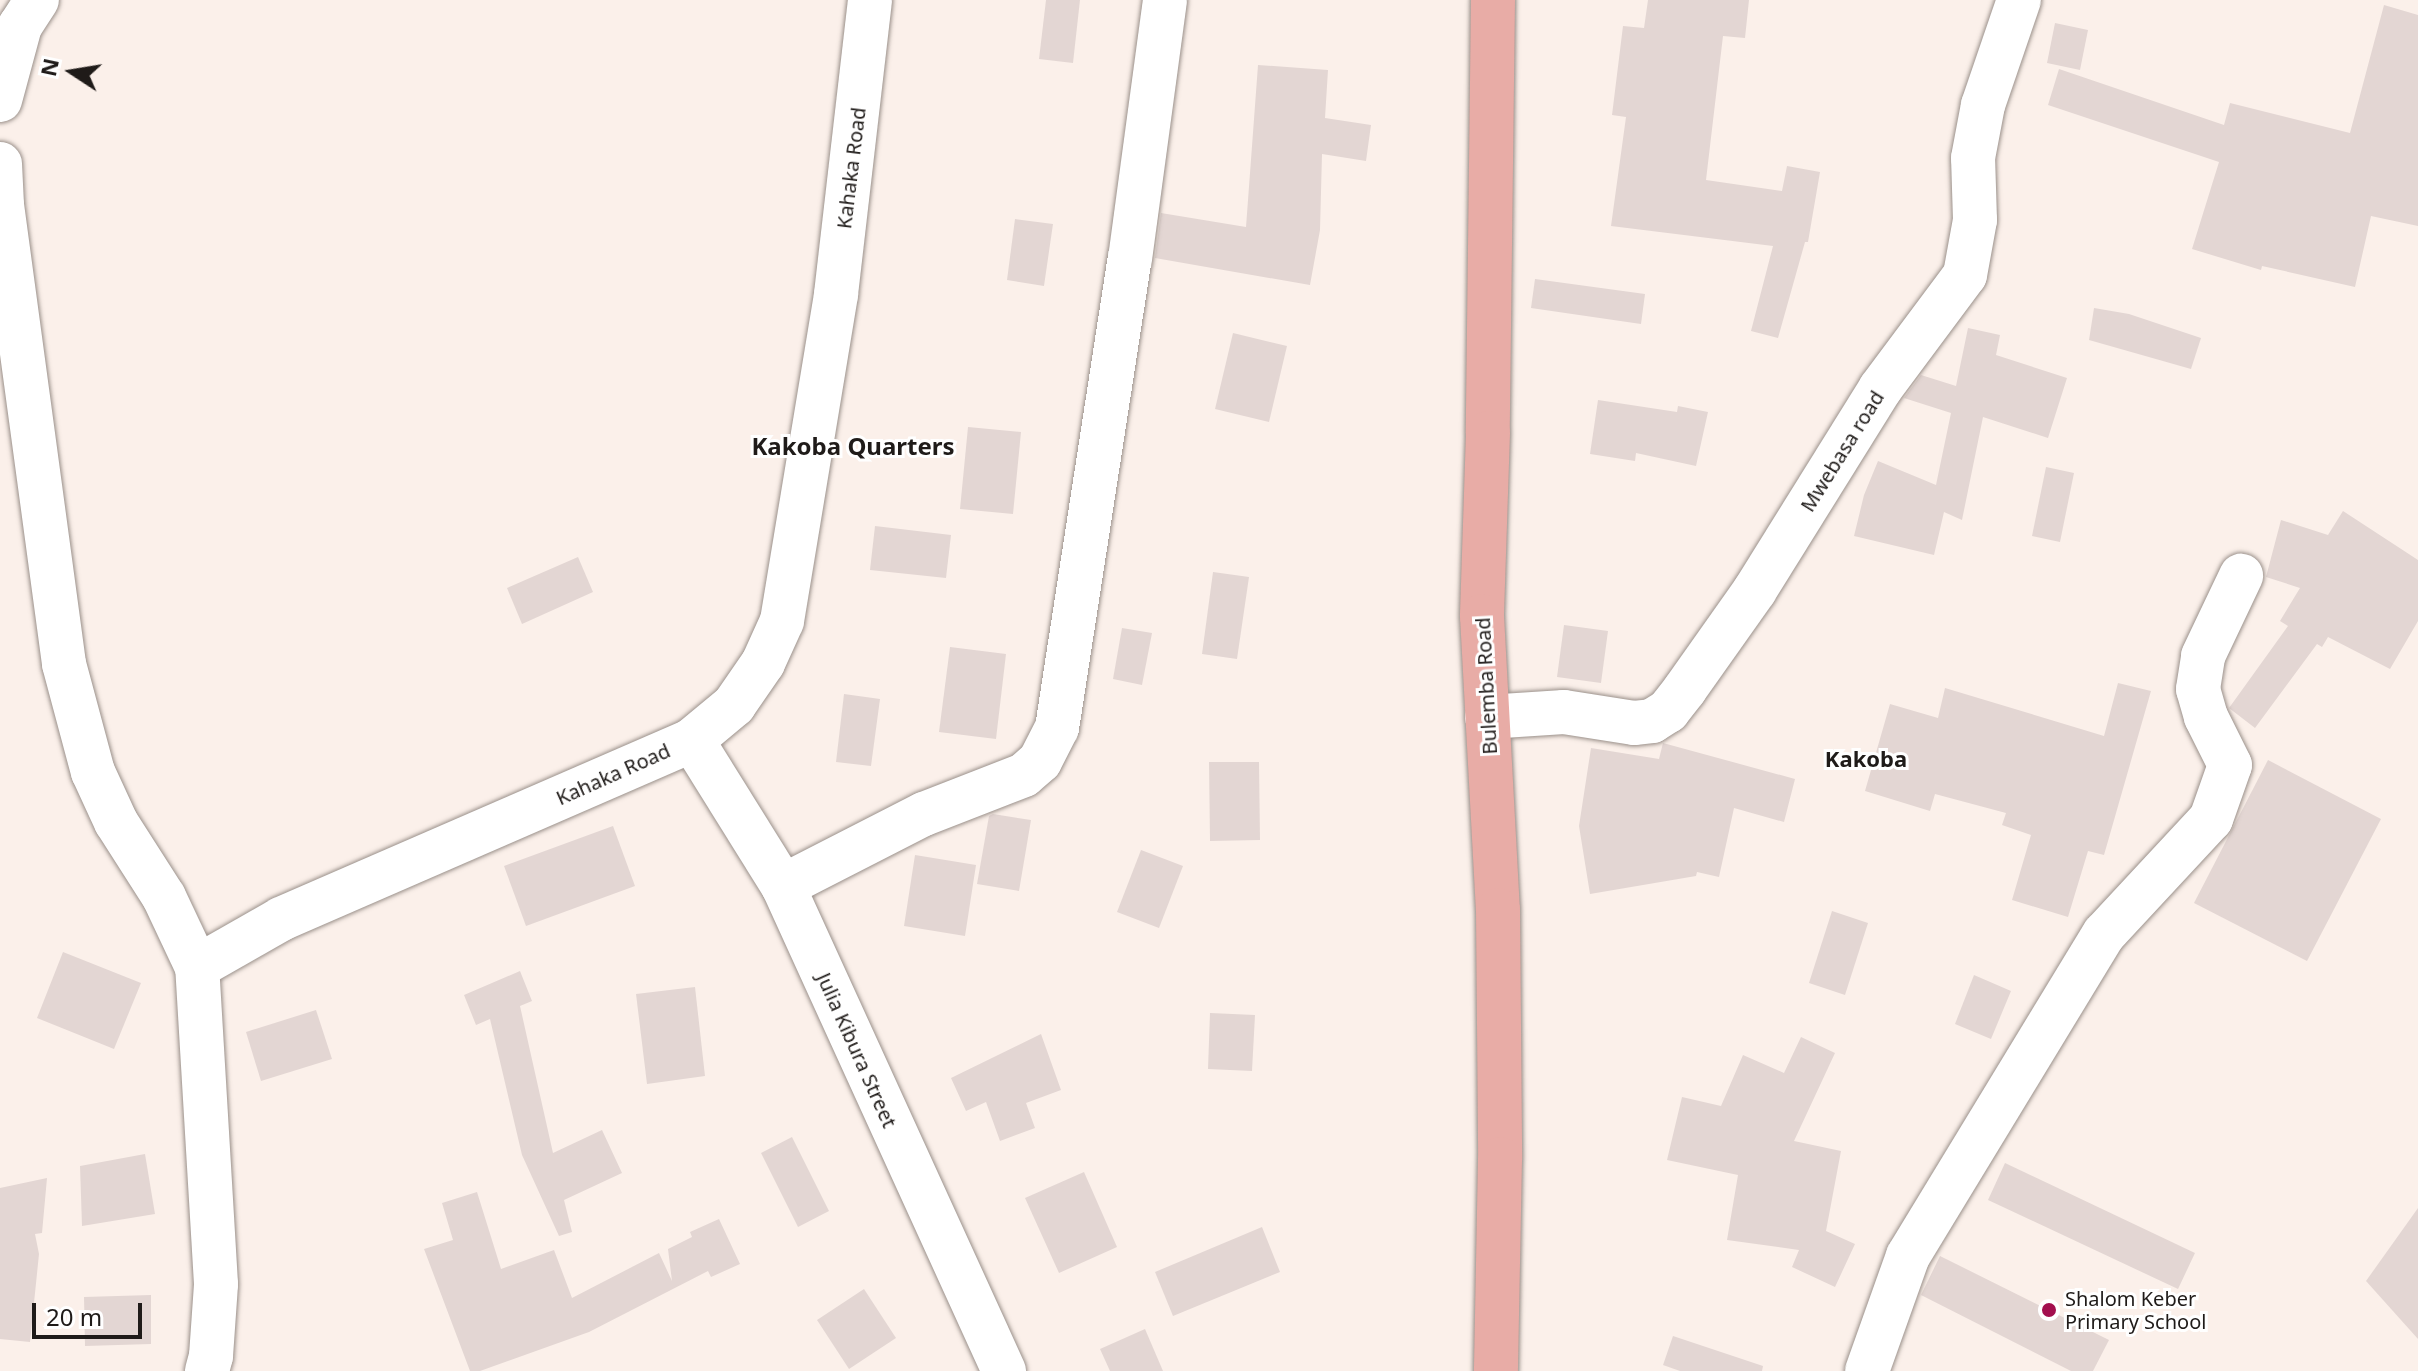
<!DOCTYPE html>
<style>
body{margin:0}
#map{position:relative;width:2418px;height:1371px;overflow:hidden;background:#fbf0ea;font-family:"Noto Sans",sans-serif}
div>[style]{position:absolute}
.building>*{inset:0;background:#e3d6d3}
.roads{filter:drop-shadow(0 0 2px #9a908a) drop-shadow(0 0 2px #9a908a)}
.minor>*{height:44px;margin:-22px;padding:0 22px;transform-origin:22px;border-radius:22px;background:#fff}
.major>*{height:44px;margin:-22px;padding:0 22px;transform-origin:22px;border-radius:22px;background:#e8aca6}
.dots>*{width:22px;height:22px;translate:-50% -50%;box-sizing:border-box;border:4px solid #fff;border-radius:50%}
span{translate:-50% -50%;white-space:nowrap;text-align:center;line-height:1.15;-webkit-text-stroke:6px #fff;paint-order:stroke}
.street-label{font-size:20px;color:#1f1b19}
.poi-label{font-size:20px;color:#1f1b19}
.left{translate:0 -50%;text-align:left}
.neighbourhood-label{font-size:22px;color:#1f1b19;font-weight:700}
.quarter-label{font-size:24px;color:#1f1b19;font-weight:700}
.north{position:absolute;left:32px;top:32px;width:80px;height:80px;-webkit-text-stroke:6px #fff;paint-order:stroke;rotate:282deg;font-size:22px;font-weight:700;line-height:32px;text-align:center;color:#1f1b19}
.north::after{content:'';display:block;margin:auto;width:28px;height:36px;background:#1f1b19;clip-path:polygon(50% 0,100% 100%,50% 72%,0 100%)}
.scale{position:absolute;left:32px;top:1303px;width:110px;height:36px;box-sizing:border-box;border:4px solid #1f1b19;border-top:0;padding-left:10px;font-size:24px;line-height:28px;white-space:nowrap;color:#1f1b19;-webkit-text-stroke:6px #fff;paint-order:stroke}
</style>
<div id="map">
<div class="building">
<div style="clip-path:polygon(1046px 0,1080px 0,1073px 63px,1039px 59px)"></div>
<div style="clip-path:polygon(1648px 0,1749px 0,1745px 38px,1723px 36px,1706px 180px,1782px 191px,1787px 166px,1820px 172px,1808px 242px,1805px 242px,1778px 338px,1751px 331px,1773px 246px,1611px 226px,1626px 117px,1612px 115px,1623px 26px,1644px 28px)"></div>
<div style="clip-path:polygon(2384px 5px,2418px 15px,2418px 226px,2371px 216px,2355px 287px,2262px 266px,2261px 270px,2192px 249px,2219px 162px,2048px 105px,2059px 69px,2224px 125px,2230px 103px,2350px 133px)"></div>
<div style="clip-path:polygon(2055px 23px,2088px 30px,2080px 70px,2047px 63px)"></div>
<div style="clip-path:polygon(1258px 65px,1328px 70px,1325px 118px,1371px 125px,1366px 161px,1322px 154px,1320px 230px,1310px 285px,1155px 258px,1161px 213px,1246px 227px)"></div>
<div style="clip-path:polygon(1015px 219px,1053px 224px,1044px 286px,1007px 280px)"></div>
<div style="clip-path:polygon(1535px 279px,1645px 294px,1641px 324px,1531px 308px)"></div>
<div style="clip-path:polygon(2094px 308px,2129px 314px,2201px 338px,2191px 369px,2089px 340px)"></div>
<div style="clip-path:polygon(1968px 328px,2000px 335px,1996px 355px,2067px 378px,2048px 438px,1983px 417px,1962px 520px,1944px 512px,1934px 555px,1854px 536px,1864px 495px,1878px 461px,1936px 485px,1951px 413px,1904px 398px,1921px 375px,1956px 386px)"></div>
<div style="clip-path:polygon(1233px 333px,1287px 346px,1269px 422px,1215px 409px)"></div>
<div style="clip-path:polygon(1598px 400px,1677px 412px,1678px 406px,1708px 412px,1696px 466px,1636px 453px,1635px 461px,1590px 454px)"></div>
<div style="clip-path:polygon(968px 427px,1021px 432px,1013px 514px,960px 509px)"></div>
<div style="clip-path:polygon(2046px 467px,2074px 473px,2060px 542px,2032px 536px)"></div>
<div style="clip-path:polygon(2343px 511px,2418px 560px,2418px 621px,2390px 669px,2328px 637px,2322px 647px,2317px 644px,2255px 728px,2229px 708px,2288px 626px,2280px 621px,2300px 588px,2266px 577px,2281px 520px,2328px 535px)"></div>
<div style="clip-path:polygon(875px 526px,951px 535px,946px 578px,870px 570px)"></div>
<div style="clip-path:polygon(578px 557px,593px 592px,522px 624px,507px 588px)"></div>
<div style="clip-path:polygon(1213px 572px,1249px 577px,1237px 659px,1202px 654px)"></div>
<div style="clip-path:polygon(1564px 625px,1608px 631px,1601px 683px,1557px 677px)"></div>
<div style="clip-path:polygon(1122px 628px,1152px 633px,1142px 685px,1113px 679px)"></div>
<div style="clip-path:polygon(950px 647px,1006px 654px,996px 739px,939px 732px)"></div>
<div style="clip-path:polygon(2118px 683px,2151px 691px,2104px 855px,2088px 851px,2068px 917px,2012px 900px,2031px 835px,2002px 825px,2006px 813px,1935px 794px,1930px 811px,1865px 791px,1890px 704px,1938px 718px,1945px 688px,2104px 736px)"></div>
<div style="clip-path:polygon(844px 694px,880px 699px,871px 766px,836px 762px)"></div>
<div style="clip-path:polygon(1663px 743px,1795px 779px,1784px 822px,1734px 808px,1719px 877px,1697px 872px,1696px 876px,1590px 894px,1579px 826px,1591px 748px,1659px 759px)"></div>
<div style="clip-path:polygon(2268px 760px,2381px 819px,2307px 961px,2194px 903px)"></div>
<div style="clip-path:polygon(1209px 762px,1259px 762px,1260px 840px,1210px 841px)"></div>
<div style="clip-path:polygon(993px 814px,1031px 820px,1019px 891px,977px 884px,989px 816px)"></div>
<div style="clip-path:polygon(613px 826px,635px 886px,526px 926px,504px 866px)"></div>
<div style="clip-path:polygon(1141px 850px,1183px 866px,1159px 928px,1117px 912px)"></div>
<div style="clip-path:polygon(915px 855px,976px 865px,965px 936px,904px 926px)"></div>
<div style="clip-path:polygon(1832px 911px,1868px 923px,1845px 995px,1809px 983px)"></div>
<div style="clip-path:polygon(63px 952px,141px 983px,114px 1049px,37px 1018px)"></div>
<div style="clip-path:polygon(520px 971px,532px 1001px,520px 1006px,553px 1153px,602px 1130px,622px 1173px,564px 1200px,572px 1232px,559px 1236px,522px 1155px,490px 1019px,476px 1025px,464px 995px)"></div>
<div style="clip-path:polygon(1974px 975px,2011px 991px,1991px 1039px,1955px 1024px)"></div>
<div style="clip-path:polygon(695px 987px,705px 1076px,647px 1084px,636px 994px)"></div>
<div style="clip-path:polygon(316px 1010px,332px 1059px,261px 1081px,246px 1032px)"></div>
<div style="clip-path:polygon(1210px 1013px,1255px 1015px,1252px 1071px,1208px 1069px)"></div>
<div style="clip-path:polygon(1041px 1034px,1061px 1090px,1026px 1103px,1035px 1128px,1000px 1141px,986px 1102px,966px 1111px,951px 1078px)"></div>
<div style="clip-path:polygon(1801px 1037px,1835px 1053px,1794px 1141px,1841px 1151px,1826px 1231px,1855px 1244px,1835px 1287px,1792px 1267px,1799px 1250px,1727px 1240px,1738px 1175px,1667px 1160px,1682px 1097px,1721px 1106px,1743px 1055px,1784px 1073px)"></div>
<div style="clip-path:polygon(792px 1137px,829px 1211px,798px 1227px,761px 1153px)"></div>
<div style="clip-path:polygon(145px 1154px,155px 1214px,82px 1226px,80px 1166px)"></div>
<div style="clip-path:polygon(2005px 1163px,2195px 1253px,2178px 1289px,1988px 1200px)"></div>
<div style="clip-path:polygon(1084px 1172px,1117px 1247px,1059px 1273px,1025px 1198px)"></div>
<div style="clip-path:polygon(47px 1178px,42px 1233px,35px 1234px,39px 1254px,30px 1342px,0 1339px,0 1188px)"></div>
<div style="clip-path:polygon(477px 1192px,501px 1269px,554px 1250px,572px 1298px,659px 1253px,672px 1281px,668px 1249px,692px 1237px,690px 1232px,719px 1219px,740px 1264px,711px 1277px,708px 1271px,589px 1332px,480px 1371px,470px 1371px,424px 1249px,453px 1240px,442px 1203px)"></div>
<div style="clip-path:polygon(2418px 1208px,2418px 1339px,2366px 1281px)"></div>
<div style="clip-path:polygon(1262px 1227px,1280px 1272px,1173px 1316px,1155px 1272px)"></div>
<div style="clip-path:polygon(1940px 1256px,2109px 1340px,2093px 1371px,2071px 1371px,1921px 1295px)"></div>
<div style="clip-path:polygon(864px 1289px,896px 1338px,849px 1369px,817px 1320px)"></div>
<div style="clip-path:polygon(151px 1295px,151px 1344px,85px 1346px,84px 1297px)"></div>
<div style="clip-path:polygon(1145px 1329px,1163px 1371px,1110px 1371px,1100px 1349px)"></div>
<div style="clip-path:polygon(1673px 1336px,1763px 1366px,1762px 1371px,1680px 1371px,1663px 1365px)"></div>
</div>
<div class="roads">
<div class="minor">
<div style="left:0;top:100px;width:77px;rotate:-74.9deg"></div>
<div style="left:20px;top:26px;width:31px;rotate:-57deg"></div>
<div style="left:0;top:164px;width:41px;rotate:87.2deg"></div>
<div style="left:2px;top:205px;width:463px;rotate:82.3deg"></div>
<div style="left:64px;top:664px;width:112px;rotate:75deg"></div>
<div style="left:93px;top:772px;width:55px;rotate:65.3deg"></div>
<div style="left:116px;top:822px;width:89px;rotate:57.4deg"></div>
<div style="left:164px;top:897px;width:77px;rotate:64.8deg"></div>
<div style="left:1487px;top:717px;width:77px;rotate:-3.7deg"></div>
<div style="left:1564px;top:712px;width:71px;rotate:8.9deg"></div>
<div style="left:1634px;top:723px;width:18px;rotate:-6deg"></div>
<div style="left:1652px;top:721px;width:19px;rotate:-32deg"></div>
<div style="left:1668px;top:711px;width:28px;rotate:-52deg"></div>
<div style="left:1685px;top:689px;width:121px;rotate:-54.7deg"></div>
<div style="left:1755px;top:590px;width:237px;rotate:-58.1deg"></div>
<div style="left:1880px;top:389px;width:142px;rotate:-53.3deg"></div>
<div style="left:1965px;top:275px;width:56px;rotate:-79.7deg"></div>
<div style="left:1975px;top:220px;width:62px;rotate:-91.8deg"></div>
<div style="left:1973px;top:158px;width:54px;rotate:-79.3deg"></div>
<div style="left:1983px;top:105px;width:111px;rotate:-71.1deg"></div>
<div style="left:692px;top:740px;width:172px;rotate:58.1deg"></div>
<div style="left:783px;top:886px;width:533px;rotate:65.5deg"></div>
<div style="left:783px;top:886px;width:158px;rotate:-27.1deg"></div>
<div style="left:924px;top:814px;width:107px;rotate:-21.3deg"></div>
<div style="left:1024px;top:775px;width:21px;rotate:-41deg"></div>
<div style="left:1040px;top:761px;width:37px;rotate:-63deg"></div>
<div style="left:1057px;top:728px;width:475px;rotate:-81.2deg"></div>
<div style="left:1130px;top:259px;width:261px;rotate:-82.3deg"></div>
<div style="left:207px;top:1371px;width:16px;rotate:-75deg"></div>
<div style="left:211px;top:1356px;width:72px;rotate:-86deg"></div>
<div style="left:216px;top:1284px;width:318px;rotate:-93.4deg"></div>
<div style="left:197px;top:967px;width:97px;rotate:-29.7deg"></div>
<div style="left:281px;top:919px;width:448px;rotate:-23.5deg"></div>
<div style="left:692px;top:740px;width:55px;rotate:-39.8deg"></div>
<div style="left:734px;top:705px;width:51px;rotate:-55.4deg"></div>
<div style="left:763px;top:663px;width:46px;rotate:-65.7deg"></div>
<div style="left:782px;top:621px;width:331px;rotate:-80.6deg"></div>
<div style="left:836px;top:294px;width:296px;rotate:-83.4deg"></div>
<div style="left:1867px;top:1371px;width:122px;rotate:-70.4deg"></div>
<div style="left:1908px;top:1256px;width:377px;rotate:-58.7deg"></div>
<div style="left:2104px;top:934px;width:157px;rotate:-47.1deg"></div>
<div style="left:2211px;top:819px;width:57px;rotate:-70.6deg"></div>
<div style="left:2230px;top:765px;width:54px;rotate:-116.6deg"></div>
<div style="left:2206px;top:717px;width:29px;rotate:-106deg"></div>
<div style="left:2198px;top:689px;width:33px;rotate:-81deg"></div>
<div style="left:2203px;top:656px;width:89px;rotate:-64.6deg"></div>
</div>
<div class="major">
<div style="left:1493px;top:0;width:433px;rotate:90.7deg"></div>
<div style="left:1488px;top:433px;width:183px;rotate:91.9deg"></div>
<div style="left:1482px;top:616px;width:294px;rotate:86.9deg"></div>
<div style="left:1498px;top:910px;width:249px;rotate:89.5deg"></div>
<div style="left:1500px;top:1159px;width:212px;rotate:91.1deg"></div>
</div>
</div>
<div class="dots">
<div style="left:2049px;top:1310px;background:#a30f4e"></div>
</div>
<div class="street-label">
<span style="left:851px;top:168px;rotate:-83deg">Kahaka Road</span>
<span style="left:1842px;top:451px;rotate:-58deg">Mwebasa road</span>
<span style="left:1486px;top:686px;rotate:-93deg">Bulemba Road</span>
<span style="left:613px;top:774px;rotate:-24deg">Kahaka Road</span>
<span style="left:857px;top:1050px;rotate:66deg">Julia Kibura Street</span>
</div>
<div class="poi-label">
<span class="left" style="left:2065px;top:1310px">Shalom Keber<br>Primary School</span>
</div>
<div class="neighbourhood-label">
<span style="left:1866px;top:759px">Kakoba</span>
</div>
<div class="quarter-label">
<span style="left:853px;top:446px">Kakoba Quarters</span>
</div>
<div class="north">N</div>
<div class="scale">20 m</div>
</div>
